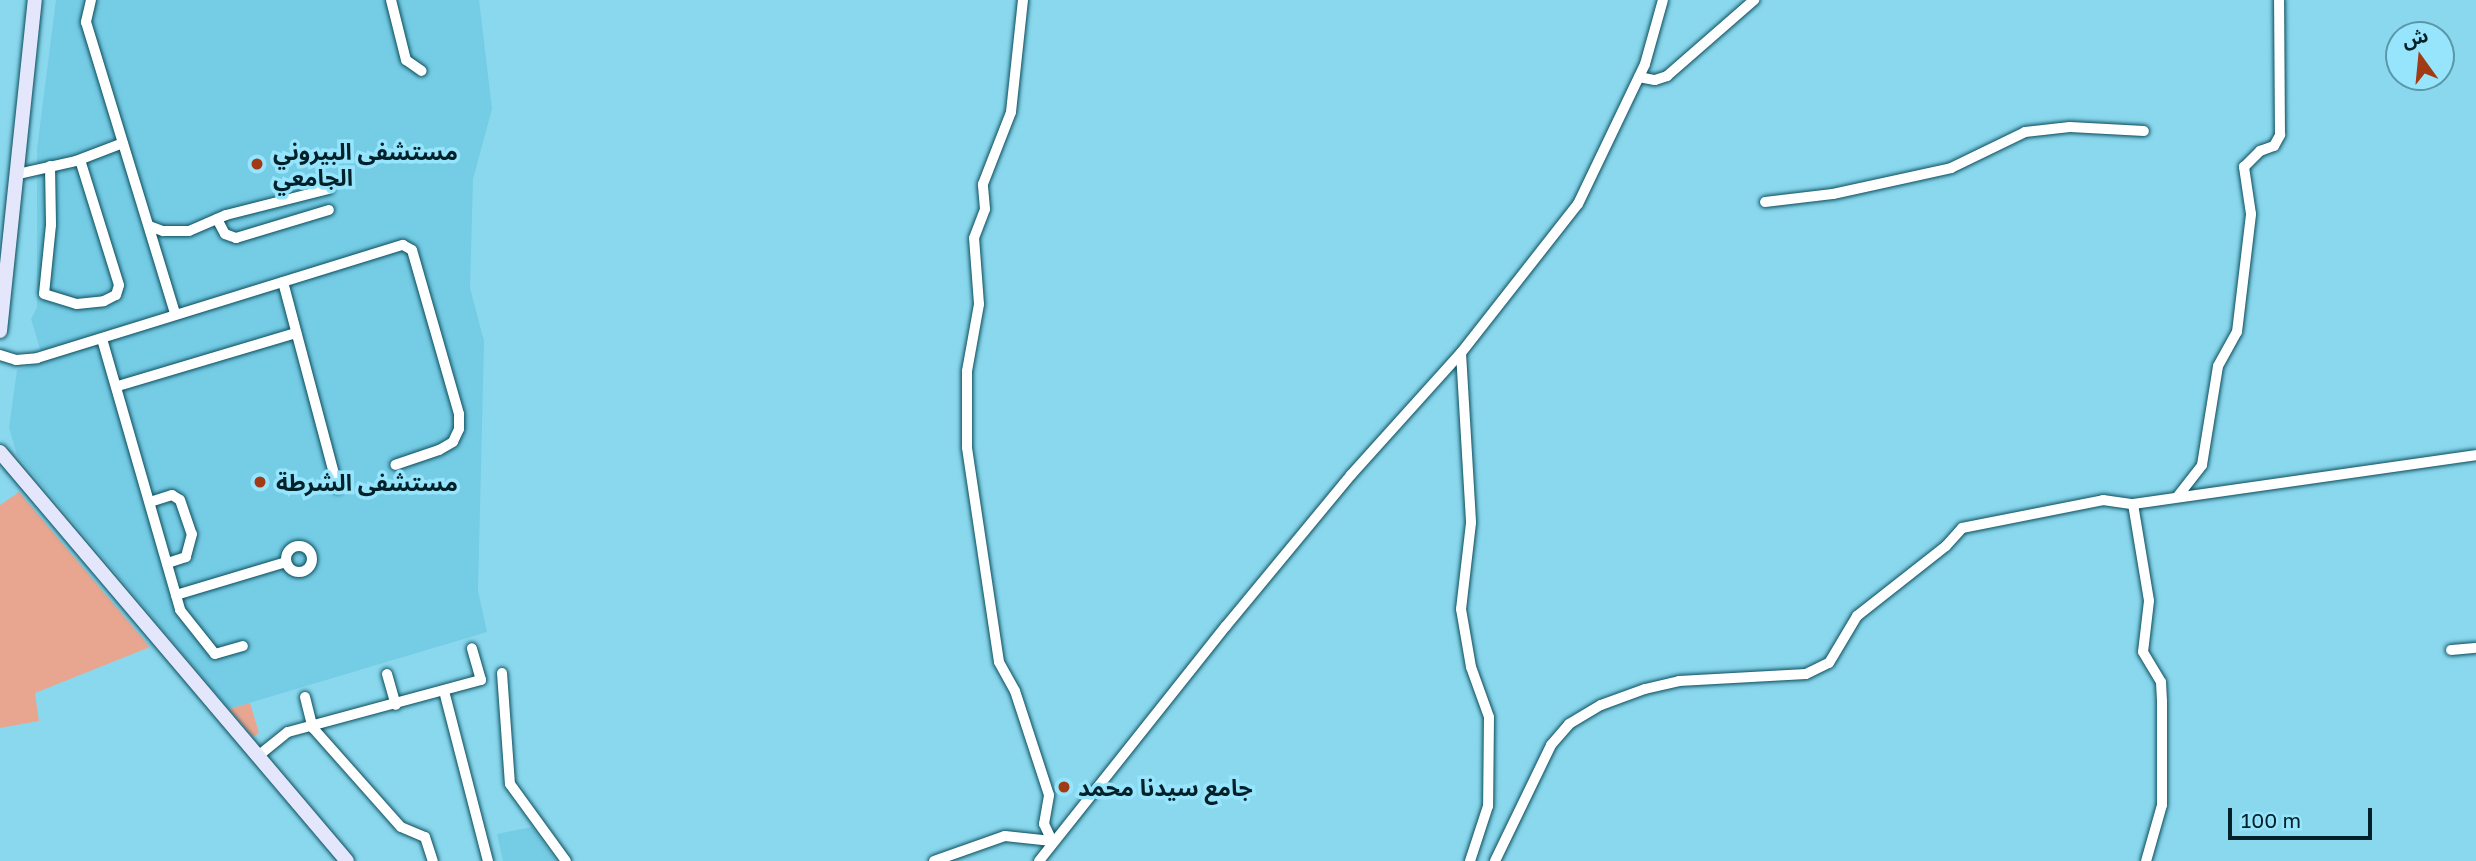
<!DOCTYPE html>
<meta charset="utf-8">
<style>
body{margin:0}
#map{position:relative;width:2476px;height:861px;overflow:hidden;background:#8ad8ee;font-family:"Golos Text","Noto Sans Arabic",sans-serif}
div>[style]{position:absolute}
.built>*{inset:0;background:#75cce5}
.green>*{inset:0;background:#e8a691}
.roads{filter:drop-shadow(0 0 2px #0b4e5d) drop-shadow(0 0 2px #0b4e5d)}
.street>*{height:10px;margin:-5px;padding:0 5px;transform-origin:5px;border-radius:5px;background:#fff}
.street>.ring{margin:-5px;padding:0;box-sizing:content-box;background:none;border:10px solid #fff;border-radius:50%}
.secondary>*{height:14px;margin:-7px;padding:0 7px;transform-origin:7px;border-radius:7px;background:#e4e7fc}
.dots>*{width:19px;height:19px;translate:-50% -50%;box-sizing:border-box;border:4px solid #97e5fc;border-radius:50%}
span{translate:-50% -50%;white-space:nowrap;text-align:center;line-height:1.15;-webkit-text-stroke:7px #97e5fc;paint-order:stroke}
.poi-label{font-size:23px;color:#002129;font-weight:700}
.left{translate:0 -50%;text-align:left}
.north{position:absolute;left:2385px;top:21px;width:70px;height:70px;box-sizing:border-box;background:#97e5fc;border:2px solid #5b97a8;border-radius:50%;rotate:345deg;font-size:19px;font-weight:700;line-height:28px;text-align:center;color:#002129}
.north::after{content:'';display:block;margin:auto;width:24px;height:32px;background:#a13b16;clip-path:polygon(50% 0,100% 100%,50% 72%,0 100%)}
.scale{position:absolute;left:2228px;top:808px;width:144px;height:32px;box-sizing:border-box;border:4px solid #002129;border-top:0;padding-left:9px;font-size:21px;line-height:24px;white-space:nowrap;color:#002129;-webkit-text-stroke:5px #97e5fc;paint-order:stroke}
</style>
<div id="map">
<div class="built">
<div style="clip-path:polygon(56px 0,479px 0,492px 109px,473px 179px,470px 288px,484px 341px,478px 591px,487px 632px,229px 709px,17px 455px,9px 428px,17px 370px,44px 362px,31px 319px,37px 307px,37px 149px)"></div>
<div style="clip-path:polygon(532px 827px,556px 861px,503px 861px,497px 834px)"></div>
</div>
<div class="green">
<div style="clip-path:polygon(19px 492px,150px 647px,35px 693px,39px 721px,0 728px,0 505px)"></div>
<div style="clip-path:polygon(250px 703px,259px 733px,253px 737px,229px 709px)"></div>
</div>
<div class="roads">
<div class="street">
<div style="left:91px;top:0;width:23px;rotate:103deg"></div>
<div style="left:86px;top:22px;width:305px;rotate:73deg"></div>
<div style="left:391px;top:0;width:62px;rotate:76deg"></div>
<div style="left:406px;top:60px;width:19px;rotate:35deg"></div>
<div style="left:1639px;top:77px;width:16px;rotate:11deg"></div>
<div style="left:1655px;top:80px;width:13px;rotate:-18deg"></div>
<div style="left:1667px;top:76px;width:116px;rotate:-41.1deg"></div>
<div style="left:50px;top:166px;width:59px;rotate:89deg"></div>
<div style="left:51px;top:225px;width:69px;rotate:95.8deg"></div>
<div style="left:44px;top:294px;width:34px;rotate:17deg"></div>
<div style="left:77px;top:304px;width:27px;rotate:-6deg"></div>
<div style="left:104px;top:301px;width:13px;rotate:-27deg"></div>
<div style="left:116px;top:295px;width:10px;rotate:-73deg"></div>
<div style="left:119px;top:285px;width:131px;rotate:-107.3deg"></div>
<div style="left:18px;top:174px;width:59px;rotate:-12.6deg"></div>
<div style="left:76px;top:161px;width:50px;rotate:-21deg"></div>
<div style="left:1765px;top:202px;width:68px;rotate:-6.7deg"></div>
<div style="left:1833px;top:194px;width:121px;rotate:-12.4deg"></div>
<div style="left:1951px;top:168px;width:82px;rotate:-25.9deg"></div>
<div style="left:2025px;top:132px;width:45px;rotate:-6.3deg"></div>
<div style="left:2070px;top:127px;width:74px;rotate:3.1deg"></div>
<div style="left:217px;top:219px;width:17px;rotate:62deg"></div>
<div style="left:225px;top:234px;width:12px;rotate:20deg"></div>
<div style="left:236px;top:238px;width:97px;rotate:-16.8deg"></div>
<div style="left:149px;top:226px;width:15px;rotate:20deg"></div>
<div style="left:163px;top:231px;width:26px"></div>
<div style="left:189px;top:231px;width:40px;rotate:-23.4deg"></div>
<div style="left:226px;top:215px;width:106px;rotate:-14.2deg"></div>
<div style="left:283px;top:282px;width:213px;rotate:75.1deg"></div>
<div style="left:102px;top:339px;width:282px;rotate:73.9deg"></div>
<div style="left:180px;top:610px;width:56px;rotate:51.5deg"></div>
<div style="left:215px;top:654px;width:29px;rotate:-16deg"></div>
<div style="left:1461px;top:353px;width:170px;rotate:86.6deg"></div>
<div style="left:1471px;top:523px;width:87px;rotate:96.6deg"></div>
<div style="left:1461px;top:609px;width:59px;rotate:80.2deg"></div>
<div style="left:1471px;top:667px;width:53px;rotate:70.2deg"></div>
<div style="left:1489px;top:717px;width:89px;rotate:90.6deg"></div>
<div style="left:1488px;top:806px;width:58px;rotate:108.1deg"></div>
<div style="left:0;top:355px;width:17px;rotate:17deg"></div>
<div style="left:16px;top:360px;width:21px;rotate:-5deg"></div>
<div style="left:37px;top:358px;width:383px;rotate:-17.2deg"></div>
<div style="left:403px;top:245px;width:10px;rotate:29deg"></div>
<div style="left:412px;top:250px;width:171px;rotate:74deg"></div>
<div style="left:459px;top:414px;width:15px;rotate:90deg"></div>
<div style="left:459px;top:429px;width:14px;rotate:115deg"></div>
<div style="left:453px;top:442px;width:16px;rotate:150deg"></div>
<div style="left:439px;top:450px;width:46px;rotate:161.2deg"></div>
<div style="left:118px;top:386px;width:186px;rotate:-16.6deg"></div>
<div style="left:2178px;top:496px;width:39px;rotate:-52deg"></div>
<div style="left:2202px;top:465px;width:100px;rotate:-80.8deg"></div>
<div style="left:2218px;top:366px;width:39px;rotate:-61deg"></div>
<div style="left:2237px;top:332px;width:119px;rotate:-83.2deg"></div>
<div style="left:2251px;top:214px;width:48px;rotate:-98.5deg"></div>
<div style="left:2244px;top:167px;width:23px;rotate:-45deg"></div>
<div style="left:2260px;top:151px;width:15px;rotate:-20deg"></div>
<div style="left:2274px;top:146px;width:13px;rotate:-61deg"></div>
<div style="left:2280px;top:135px;width:135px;rotate:-90.4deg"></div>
<div style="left:150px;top:502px;width:23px;rotate:-18deg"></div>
<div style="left:172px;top:495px;width:9px;rotate:32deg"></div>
<div style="left:180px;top:500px;width:36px;rotate:71deg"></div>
<div style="left:192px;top:534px;width:24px;rotate:105deg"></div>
<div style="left:186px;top:557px;width:20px;rotate:162deg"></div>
<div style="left:2133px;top:504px;width:98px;rotate:80.6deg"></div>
<div style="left:2149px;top:601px;width:51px;rotate:96.7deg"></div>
<div style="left:2143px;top:652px;width:35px;rotate:59deg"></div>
<div style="left:2161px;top:682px;width:20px;rotate:87deg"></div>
<div style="left:2162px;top:702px;width:103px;rotate:90deg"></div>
<div style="left:2162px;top:805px;width:58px;rotate:105.9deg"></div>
<div class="ring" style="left:286px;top:546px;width:16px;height:16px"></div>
<div style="left:176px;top:595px;width:115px;rotate:-16.7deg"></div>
<div style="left:2451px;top:650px;width:25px;rotate:-5deg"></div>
<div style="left:502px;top:673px;width:111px;rotate:85.9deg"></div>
<div style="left:510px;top:784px;width:95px;rotate:54deg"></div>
<div style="left:387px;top:674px;width:32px;rotate:74deg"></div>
<div style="left:444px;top:691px;width:176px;rotate:75.5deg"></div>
<div style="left:305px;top:697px;width:32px;rotate:76deg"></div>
<div style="left:313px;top:728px;width:132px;rotate:48.4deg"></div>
<div style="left:401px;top:827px;width:26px;rotate:23deg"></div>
<div style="left:425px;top:837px;width:25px;rotate:72deg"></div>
<div style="left:258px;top:756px;width:38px;rotate:-39deg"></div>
<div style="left:288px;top:732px;width:200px;rotate:-15.1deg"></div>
<div style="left:481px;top:680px;width:33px;rotate:-106deg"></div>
<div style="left:934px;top:861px;width:75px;rotate:-19.4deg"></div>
<div style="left:1005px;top:836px;width:47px;rotate:6.1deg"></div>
<div style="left:1052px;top:841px;width:19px;rotate:-115deg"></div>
<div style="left:1044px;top:824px;width:29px;rotate:-80deg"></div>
<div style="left:1049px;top:795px;width:109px;rotate:-108.1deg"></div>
<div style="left:1015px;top:691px;width:33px;rotate:-119deg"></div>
<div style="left:999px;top:662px;width:217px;rotate:-98.5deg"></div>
<div style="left:967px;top:447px;width:76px;rotate:-90deg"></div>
<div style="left:967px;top:371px;width:68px;rotate:-79.8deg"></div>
<div style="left:979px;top:304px;width:66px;rotate:-94.3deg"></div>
<div style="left:974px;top:238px;width:31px;rotate:-69deg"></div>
<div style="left:985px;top:209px;width:25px;rotate:-95deg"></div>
<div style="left:983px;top:184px;width:77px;rotate:-68.7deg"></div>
<div style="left:1011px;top:112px;width:113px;rotate:-83.9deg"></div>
<div style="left:1039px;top:861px;width:300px;rotate:-51.5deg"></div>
<div style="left:1226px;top:626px;width:196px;rotate:-50.4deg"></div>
<div style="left:1351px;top:475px;width:164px;rotate:-48deg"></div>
<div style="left:1461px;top:353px;width:189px;rotate:-51.9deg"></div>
<div style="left:1578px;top:204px;width:155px;rotate:-64.4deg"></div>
<div style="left:1645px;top:64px;width:66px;rotate:-74.3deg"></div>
<div style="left:1495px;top:861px;width:129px;rotate:-64.2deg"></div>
<div style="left:1551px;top:745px;width:28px;rotate:-49deg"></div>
<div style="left:1569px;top:724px;width:37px;rotate:-31deg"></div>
<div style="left:1601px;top:705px;width:47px;rotate:-20deg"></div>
<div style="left:1645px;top:689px;width:35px;rotate:-13deg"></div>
<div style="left:1679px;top:681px;width:127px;rotate:-3.2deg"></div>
<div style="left:1806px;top:674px;width:25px;rotate:-26deg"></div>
<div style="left:1829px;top:663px;width:55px;rotate:-59.2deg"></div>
<div style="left:1857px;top:616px;width:113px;rotate:-38.2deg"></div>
<div style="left:1946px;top:546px;width:24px;rotate:-48deg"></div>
<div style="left:1962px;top:528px;width:144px;rotate:-11.2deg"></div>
<div style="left:2103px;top:500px;width:30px;rotate:8deg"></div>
<div style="left:2133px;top:504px;width:346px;rotate:-8.1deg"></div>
</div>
<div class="secondary">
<div style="left:0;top:331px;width:333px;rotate:-84deg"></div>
<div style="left:0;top:452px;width:536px;rotate:49.69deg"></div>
</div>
</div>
<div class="dots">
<div style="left:257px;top:164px;background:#a13b16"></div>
<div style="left:260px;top:482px;background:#a13b16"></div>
<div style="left:1064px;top:787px;background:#a13b16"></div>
</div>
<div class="poi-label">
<span class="left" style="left:273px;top:164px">مستشفى البيروني<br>الجامعي</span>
<span class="left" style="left:276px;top:482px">مستشفى الشرطة</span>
<span class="left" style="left:1078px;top:787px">جامع سيدنا محمد</span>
</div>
<div class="north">ش</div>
<div class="scale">100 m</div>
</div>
